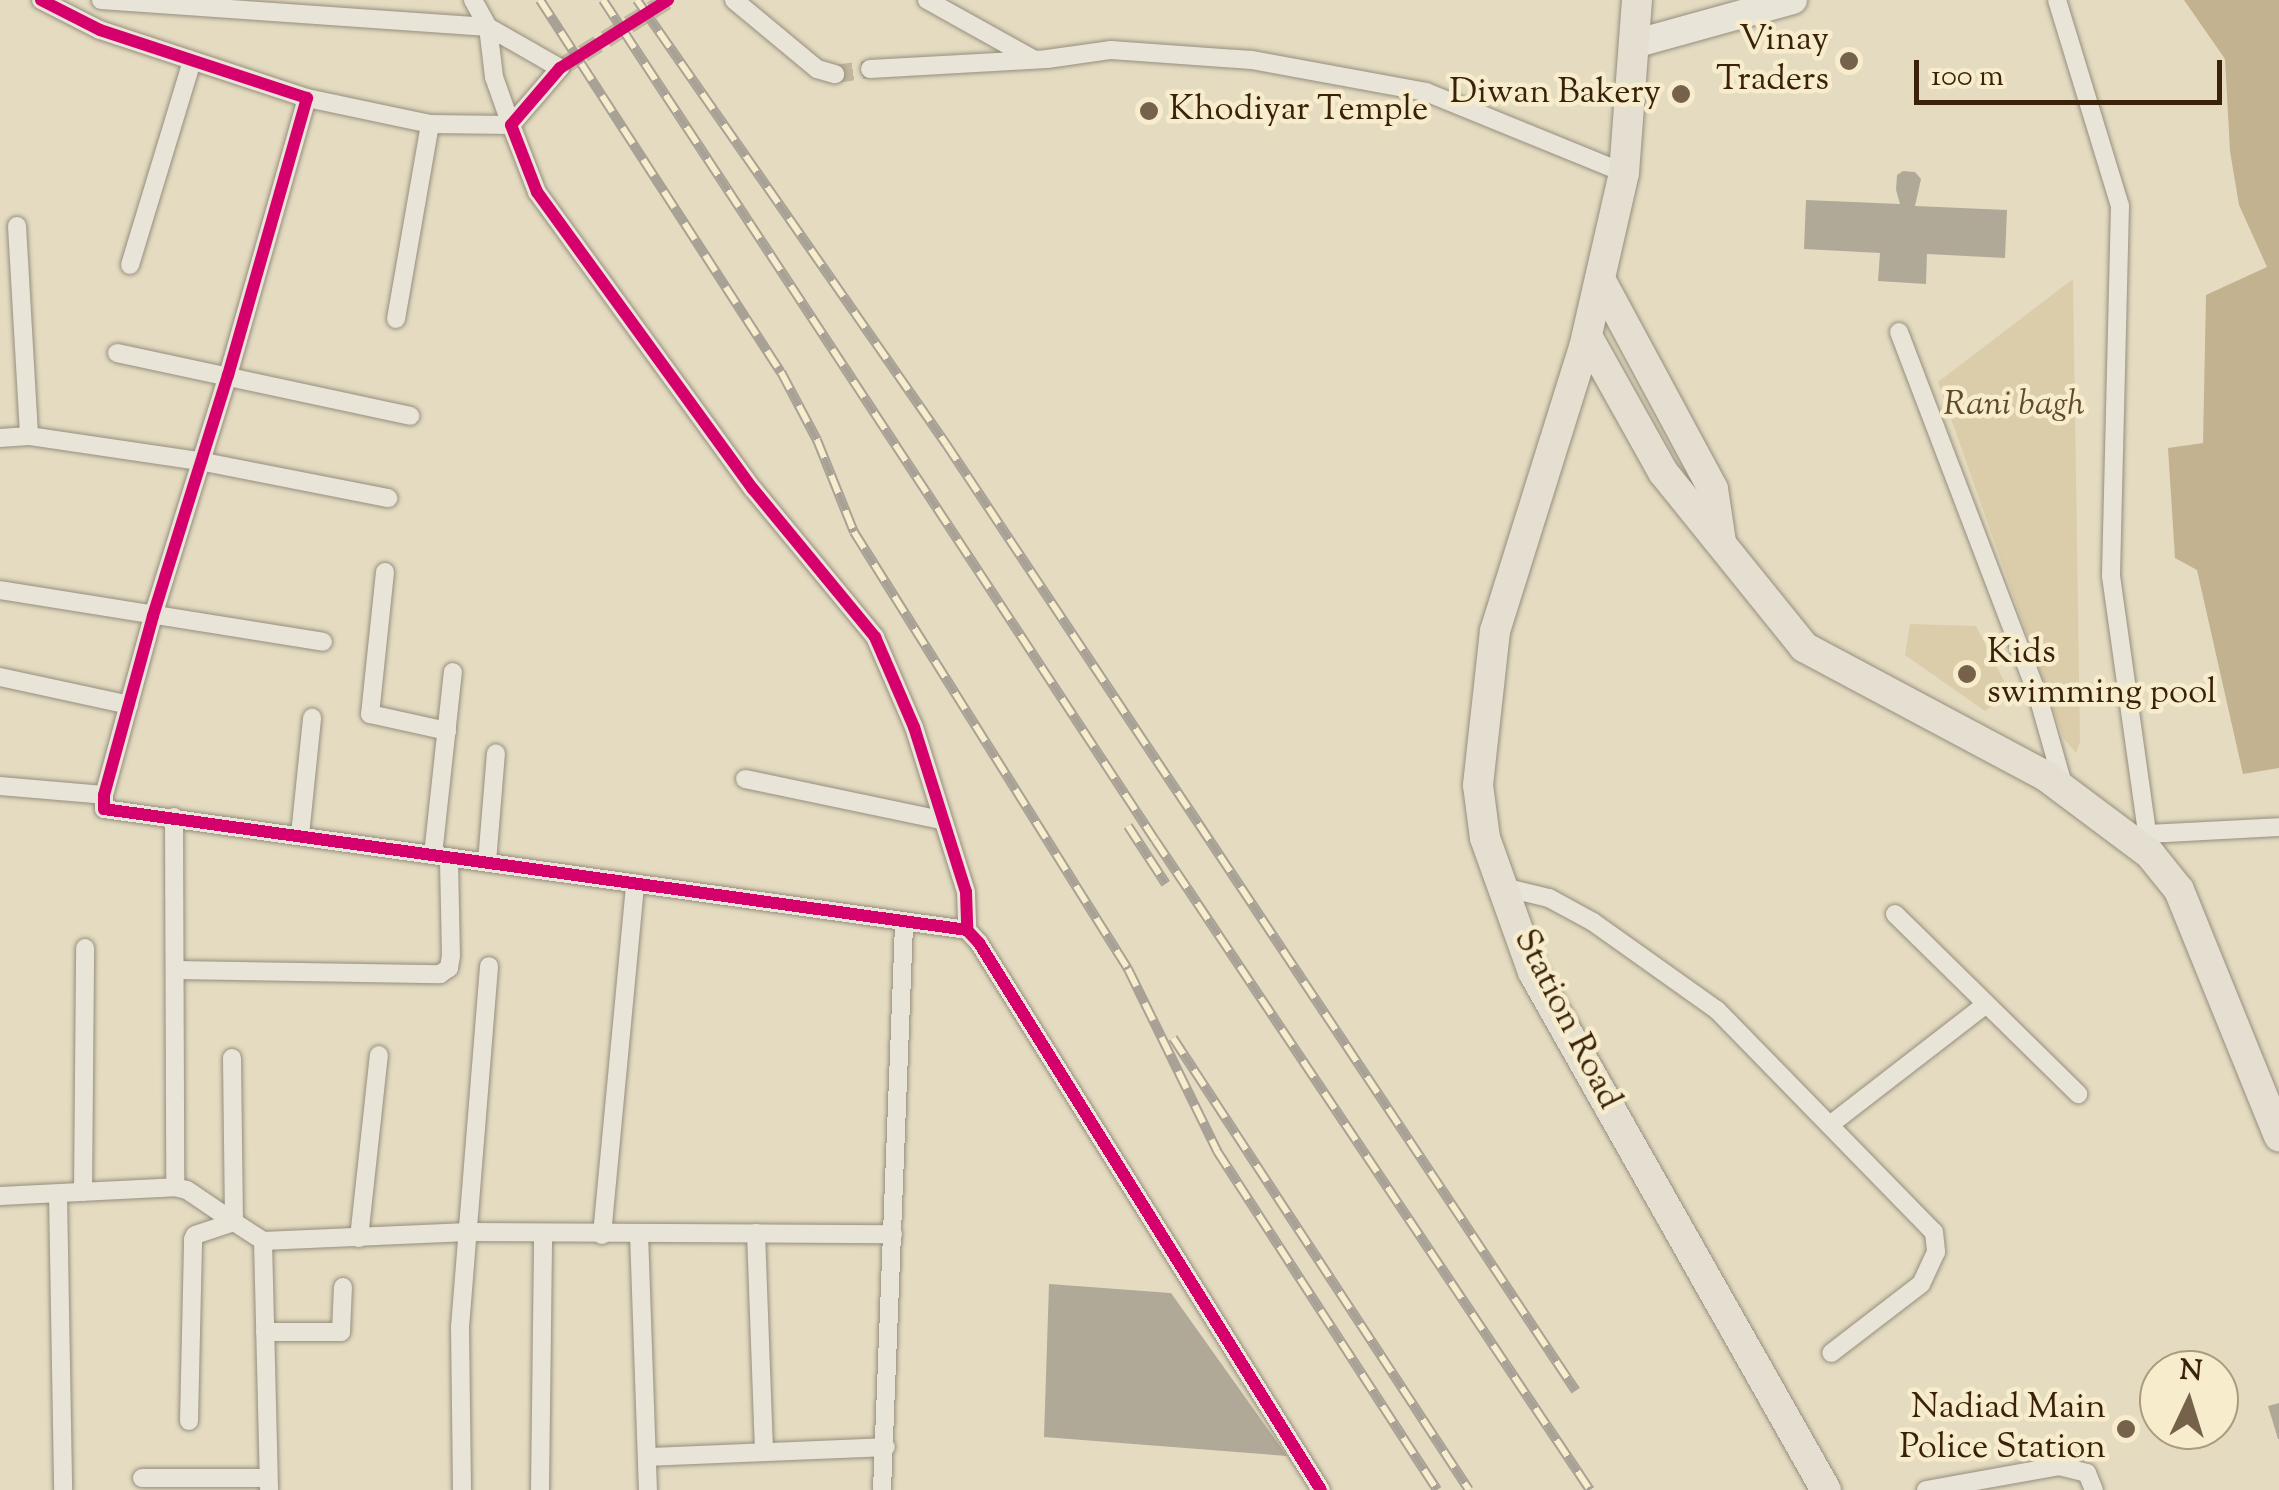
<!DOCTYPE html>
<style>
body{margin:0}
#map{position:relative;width:2279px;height:1490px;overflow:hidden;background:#e4dbc1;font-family:"Sorts Mill Goudy",serif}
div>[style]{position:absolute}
.green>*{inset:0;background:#dbcda9}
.water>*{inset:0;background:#c2b28f}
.building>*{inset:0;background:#b1a997}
.minor-tunnel>*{height:18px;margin-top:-9px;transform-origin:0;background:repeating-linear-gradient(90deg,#c2b69c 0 18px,transparent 0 27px)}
.roads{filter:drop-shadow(0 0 2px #968e7d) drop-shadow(0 0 2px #968e7d)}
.minor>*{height:18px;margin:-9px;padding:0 9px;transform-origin:9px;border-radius:9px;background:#e8e4d7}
.secondary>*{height:28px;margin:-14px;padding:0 14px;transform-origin:14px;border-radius:14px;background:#e8e4d7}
.primary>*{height:30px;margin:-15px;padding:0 15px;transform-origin:15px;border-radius:15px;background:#e4dfd0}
.rail>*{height:10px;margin-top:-5px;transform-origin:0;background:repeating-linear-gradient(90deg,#f7edcd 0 19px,#a8a195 0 38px);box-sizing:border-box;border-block:2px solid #a8a195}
.cycleway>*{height:12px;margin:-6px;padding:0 6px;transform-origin:6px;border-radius:6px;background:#d6006c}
.dots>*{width:28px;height:28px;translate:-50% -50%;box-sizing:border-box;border:5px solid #f7edcd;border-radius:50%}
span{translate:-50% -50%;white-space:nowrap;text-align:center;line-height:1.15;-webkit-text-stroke:9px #f7edcd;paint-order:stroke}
.poi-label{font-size:35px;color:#3a210a}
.right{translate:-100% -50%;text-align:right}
.left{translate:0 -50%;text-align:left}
.park-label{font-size:35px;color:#60492d;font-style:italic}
.street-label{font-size:35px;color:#3a210a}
.north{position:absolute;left:2139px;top:1350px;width:100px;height:100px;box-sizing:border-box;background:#f7edcd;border:2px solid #ab9b7f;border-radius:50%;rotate:4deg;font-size:28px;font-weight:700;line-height:40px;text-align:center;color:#3a210a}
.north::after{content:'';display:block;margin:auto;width:35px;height:45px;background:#76624a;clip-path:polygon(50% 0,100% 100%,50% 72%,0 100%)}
.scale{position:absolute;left:1914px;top:60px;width:308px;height:45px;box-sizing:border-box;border:5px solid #3a210a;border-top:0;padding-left:12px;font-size:30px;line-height:35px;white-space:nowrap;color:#3a210a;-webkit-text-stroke:8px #f7edcd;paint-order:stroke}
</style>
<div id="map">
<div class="green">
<div style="clip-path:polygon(2073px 279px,2080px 742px,2076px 753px,2064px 739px,1938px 382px)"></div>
<div style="clip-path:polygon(1910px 624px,1976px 626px,2010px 693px,1985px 711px,1905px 655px)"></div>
</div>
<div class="water">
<div style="clip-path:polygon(2184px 0,2279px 0,2279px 768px,2243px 774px,2197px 570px,2175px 558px,2168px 448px,2203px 443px,2206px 295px,2267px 267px,2239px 205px,2230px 151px,2225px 59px)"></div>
</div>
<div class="building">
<div style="clip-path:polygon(1903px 171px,1915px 172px,1921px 179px,1915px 206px,2007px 210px,2005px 258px,1927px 254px,1926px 284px,1878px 281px,1880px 253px,1804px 249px,1806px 200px,1900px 204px,1896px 190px,1897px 175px)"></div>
<div style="clip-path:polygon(1049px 1284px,1171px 1293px,1287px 1456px,1044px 1437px)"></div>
<div style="clip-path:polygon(2279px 1403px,2279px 1439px,2278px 1439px,2268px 1406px)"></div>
</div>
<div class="minor-tunnel">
<div style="left:560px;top:68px;width:128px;rotate:-32.2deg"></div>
<div style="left:835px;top:74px;width:35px;rotate:-8deg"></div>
</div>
<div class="roads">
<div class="minor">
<div style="left:41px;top:0;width:66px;rotate:27deg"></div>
<div style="left:100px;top:30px;width:218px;rotate:18.2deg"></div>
<div style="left:307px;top:98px;width:288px;rotate:105.9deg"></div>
<div style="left:228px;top:375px;width:252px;rotate:107.3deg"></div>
<div style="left:153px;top:616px;width:186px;rotate:105.3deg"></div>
<div style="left:104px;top:795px;width:14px;rotate:90deg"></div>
<div style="left:104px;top:809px;width:871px;rotate:7.98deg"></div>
<div style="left:967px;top:930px;width:18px;rotate:47deg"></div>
<div style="left:979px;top:943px;width:645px;rotate:57.99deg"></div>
<div style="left:101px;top:0;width:388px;rotate:4deg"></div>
<div style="left:734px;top:0;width:108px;rotate:39.7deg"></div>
<div style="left:817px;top:69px;width:19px;rotate:16deg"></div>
<div style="left:927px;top:0;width:121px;rotate:29.1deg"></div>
<div style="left:2057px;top:0;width:215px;rotate:73deg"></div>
<div style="left:2120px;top:206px;width:370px;rotate:91.4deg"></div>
<div style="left:2111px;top:576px;width:279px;rotate:82deg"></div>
<div style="left:488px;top:27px;width:83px;rotate:29.7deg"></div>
<div style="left:560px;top:68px;width:75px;rotate:130.7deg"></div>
<div style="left:511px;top:125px;width:72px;rotate:68.8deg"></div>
<div style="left:537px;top:192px;width:367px;rotate:54deg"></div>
<div style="left:753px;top:489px;width:192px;rotate:50.5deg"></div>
<div style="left:875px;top:637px;width:98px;rotate:66.6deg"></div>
<div style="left:914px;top:727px;width:173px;rotate:72.5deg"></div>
<div style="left:966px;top:892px;width:38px;rotate:88deg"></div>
<div style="left:870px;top:69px;width:177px;rotate:-3.2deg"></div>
<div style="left:1047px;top:59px;width:65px;rotate:-8deg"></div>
<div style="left:1111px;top:50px;width:141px;rotate:4.1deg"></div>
<div style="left:1252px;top:60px;width:177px;rotate:10.4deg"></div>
<div style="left:1426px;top:92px;width:214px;rotate:22.2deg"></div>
<div style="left:307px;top:98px;width:126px;rotate:11.9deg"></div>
<div style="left:430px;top:124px;width:81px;rotate:0.7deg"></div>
<div style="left:511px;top:125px;width:51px;rotate:-109.5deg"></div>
<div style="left:494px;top:77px;width:50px;rotate:-96.8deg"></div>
<div style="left:488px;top:27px;width:31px;rotate:-119deg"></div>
<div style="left:17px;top:226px;width:210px;rotate:86.7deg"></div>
<div style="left:130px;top:265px;width:213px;rotate:-73.1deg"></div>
<div style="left:396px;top:319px;width:198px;rotate:-80.1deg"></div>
<div style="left:1899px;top:332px;width:386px;rotate:69.1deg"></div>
<div style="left:2037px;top:693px;width:99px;rotate:74.1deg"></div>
<div style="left:117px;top:353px;width:300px;rotate:12.1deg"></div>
<div style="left:0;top:438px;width:29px;rotate:-4deg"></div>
<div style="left:29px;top:436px;width:172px;rotate:8.4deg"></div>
<div style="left:199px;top:461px;width:193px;rotate:11.1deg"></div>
<div style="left:385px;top:572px;width:143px;rotate:96deg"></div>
<div style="left:370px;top:714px;width:79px;rotate:12.4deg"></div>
<div style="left:0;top:590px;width:327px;rotate:9.1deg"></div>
<div style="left:0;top:677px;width:132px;rotate:12.2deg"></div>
<div style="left:745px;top:779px;width:201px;rotate:11.8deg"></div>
<div style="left:0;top:786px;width:104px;rotate:4.9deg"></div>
<div style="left:174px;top:817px;width:370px;rotate:89.8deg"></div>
<div style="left:2147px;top:834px;width:132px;rotate:-3deg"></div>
<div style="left:300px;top:835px;width:118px;rotate:-84.1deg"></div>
<div style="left:433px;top:855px;width:184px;rotate:-83.8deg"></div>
<div style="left:487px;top:862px;width:109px;rotate:-85.3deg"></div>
<div style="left:1503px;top:887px;width:47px;rotate:13.4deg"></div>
<div style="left:1549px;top:898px;width:50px;rotate:28.6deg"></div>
<div style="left:1593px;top:922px;width:152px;rotate:35.4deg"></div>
<div style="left:1717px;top:1010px;width:310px;rotate:45.7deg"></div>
<div style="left:1934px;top:1232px;width:20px;rotate:84deg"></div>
<div style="left:1936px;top:1252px;width:35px;rotate:115deg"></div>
<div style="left:1921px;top:1284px;width:113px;rotate:142.5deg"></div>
<div style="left:1895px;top:914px;width:257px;rotate:44.5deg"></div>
<div style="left:175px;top:970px;width:265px;rotate:0.9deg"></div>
<div style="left:440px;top:974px;width:11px;rotate:-34deg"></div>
<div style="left:449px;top:968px;width:12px;rotate:-81deg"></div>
<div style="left:451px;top:956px;width:99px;rotate:-91.2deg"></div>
<div style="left:232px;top:1058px;width:164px;rotate:89.3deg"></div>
<div style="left:234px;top:1222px;width:35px;rotate:33deg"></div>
<div style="left:263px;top:1241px;width:249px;rotate:88.6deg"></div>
<div style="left:1831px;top:1124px;width:196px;rotate:-37.7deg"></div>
<div style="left:83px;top:1192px;width:244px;rotate:-89.5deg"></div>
<div style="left:58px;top:1194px;width:296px;rotate:89deg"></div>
<div style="left:0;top:1196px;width:175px;rotate:-2.9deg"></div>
<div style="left:175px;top:1187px;width:12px;rotate:14deg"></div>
<div style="left:187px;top:1190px;width:57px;rotate:34.2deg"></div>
<div style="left:756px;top:1233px;width:217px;rotate:87.9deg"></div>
<div style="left:639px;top:1234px;width:256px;rotate:88deg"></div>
<div style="left:602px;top:1235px;width:353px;rotate:-84.6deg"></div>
<div style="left:359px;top:1238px;width:184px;rotate:-83.8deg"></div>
<div style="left:263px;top:1241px;width:205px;rotate:-2.5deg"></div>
<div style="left:468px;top:1232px;width:425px;rotate:0.3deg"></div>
<div style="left:265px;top:1332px;width:76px"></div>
<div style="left:341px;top:1332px;width:45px;rotate:-87.5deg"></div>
<div style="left:189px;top:1421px;width:182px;rotate:-88.7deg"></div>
<div style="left:193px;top:1239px;width:4px;rotate:-63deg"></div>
<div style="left:195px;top:1235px;width:41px;rotate:-18.4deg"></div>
<div style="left:648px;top:1457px;width:238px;rotate:-2.4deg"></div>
<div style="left:142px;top:1478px;width:126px"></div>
<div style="left:462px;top:1490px;width:163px;rotate:-90.7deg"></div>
<div style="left:460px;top:1327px;width:362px;rotate:-85.4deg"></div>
<div style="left:540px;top:1490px;width:257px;rotate:-89.3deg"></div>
<div style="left:882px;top:1490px;width:566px;rotate:-87.77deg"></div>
<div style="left:1926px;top:1490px;width:135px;rotate:-10.2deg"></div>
<div style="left:2059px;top:1466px;width:29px;rotate:14deg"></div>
<div style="left:2087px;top:1473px;width:18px;rotate:68deg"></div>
</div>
<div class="secondary">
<div style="left:1634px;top:44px;width:165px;rotate:-15.5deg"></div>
</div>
<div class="primary">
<div style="left:1637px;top:0;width:173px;rotate:94.3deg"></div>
<div style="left:1624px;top:173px;width:179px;rotate:102.9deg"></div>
<div style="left:1584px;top:347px;width:298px;rotate:107.4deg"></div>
<div style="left:1495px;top:631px;width:155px;rotate:96.3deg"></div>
<div style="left:1478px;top:785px;width:53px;rotate:82.5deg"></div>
<div style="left:1485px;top:838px;width:142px;rotate:70.3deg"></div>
<div style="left:1533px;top:972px;width:595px;rotate:60.51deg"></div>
<div style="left:1600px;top:279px;width:238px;rotate:61.7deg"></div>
<div style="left:1713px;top:489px;width:54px;rotate:81.4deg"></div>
<div style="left:1587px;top:336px;width:156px;rotate:60.8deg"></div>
<div style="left:1663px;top:472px;width:225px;rotate:51.1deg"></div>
<div style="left:1804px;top:647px;width:276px;rotate:28.1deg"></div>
<div style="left:2047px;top:777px;width:129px;rotate:36.8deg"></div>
<div style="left:2150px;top:854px;width:46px;rotate:51.1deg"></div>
<div style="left:2179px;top:890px;width:266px;rotate:67.9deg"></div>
</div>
</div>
<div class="rail">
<div style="left:540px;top:0;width:443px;rotate:57.1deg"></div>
<div style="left:781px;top:372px;width:77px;rotate:62.1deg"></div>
<div style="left:817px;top:440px;width:99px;rotate:68.1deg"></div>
<div style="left:854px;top:532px;width:516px;rotate:57.91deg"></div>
<div style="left:1128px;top:969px;width:203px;rotate:63.9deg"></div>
<div style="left:1217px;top:1151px;width:404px;rotate:57deg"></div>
<div style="left:603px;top:0;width:1005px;rotate:56.69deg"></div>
<div style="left:1155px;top:840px;width:782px;rotate:56.21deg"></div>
<div style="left:637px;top:0;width:541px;rotate:55.16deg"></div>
<div style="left:946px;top:444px;width:1137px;rotate:56.37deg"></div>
<div style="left:1128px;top:826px;width:69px;rotate:56.8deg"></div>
<div style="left:1173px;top:1038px;width:540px;rotate:56.78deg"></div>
</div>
<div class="cycleway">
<div style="left:41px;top:0;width:66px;rotate:27deg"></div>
<div style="left:100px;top:30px;width:218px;rotate:18.2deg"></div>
<div style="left:307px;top:98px;width:288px;rotate:105.9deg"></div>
<div style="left:228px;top:375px;width:252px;rotate:107.3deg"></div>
<div style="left:153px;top:616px;width:186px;rotate:105.3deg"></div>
<div style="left:104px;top:795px;width:14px;rotate:90deg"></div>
<div style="left:104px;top:809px;width:871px;rotate:7.98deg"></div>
<div style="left:967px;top:930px;width:18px;rotate:47deg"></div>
<div style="left:979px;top:943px;width:645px;rotate:57.99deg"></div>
<div style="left:668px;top:0;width:128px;rotate:147.8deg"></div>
<div style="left:560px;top:68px;width:75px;rotate:130.7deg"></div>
<div style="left:511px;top:125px;width:72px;rotate:68.8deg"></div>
<div style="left:537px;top:192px;width:367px;rotate:54deg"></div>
<div style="left:753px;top:489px;width:192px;rotate:50.5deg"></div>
<div style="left:875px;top:637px;width:98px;rotate:66.6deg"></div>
<div style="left:914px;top:727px;width:173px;rotate:72.5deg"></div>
<div style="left:966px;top:892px;width:38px;rotate:88deg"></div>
</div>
<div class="dots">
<div style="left:1849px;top:61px;background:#76624a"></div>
<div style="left:1681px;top:94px;background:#76624a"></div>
<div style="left:1149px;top:111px;background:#76624a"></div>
<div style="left:1967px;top:674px;background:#76624a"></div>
<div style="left:2126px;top:1429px;background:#76624a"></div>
</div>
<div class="poi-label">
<span class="right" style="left:1829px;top:61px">Vinay<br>Traders</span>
<span class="right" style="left:1661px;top:94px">Diwan Bakery</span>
<span class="left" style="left:1169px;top:111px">Khodiyar Temple</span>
<span class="left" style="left:1987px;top:674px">Kids<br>swimming pool</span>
<span class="right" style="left:2106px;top:1429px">Nadiad Main<br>Police Station</span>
</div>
<div class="park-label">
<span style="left:2014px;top:406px">Rani bagh</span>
</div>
<div class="street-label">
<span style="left:1566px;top:1020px;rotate:63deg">Station Road</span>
</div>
<div class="north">N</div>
<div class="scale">100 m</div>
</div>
